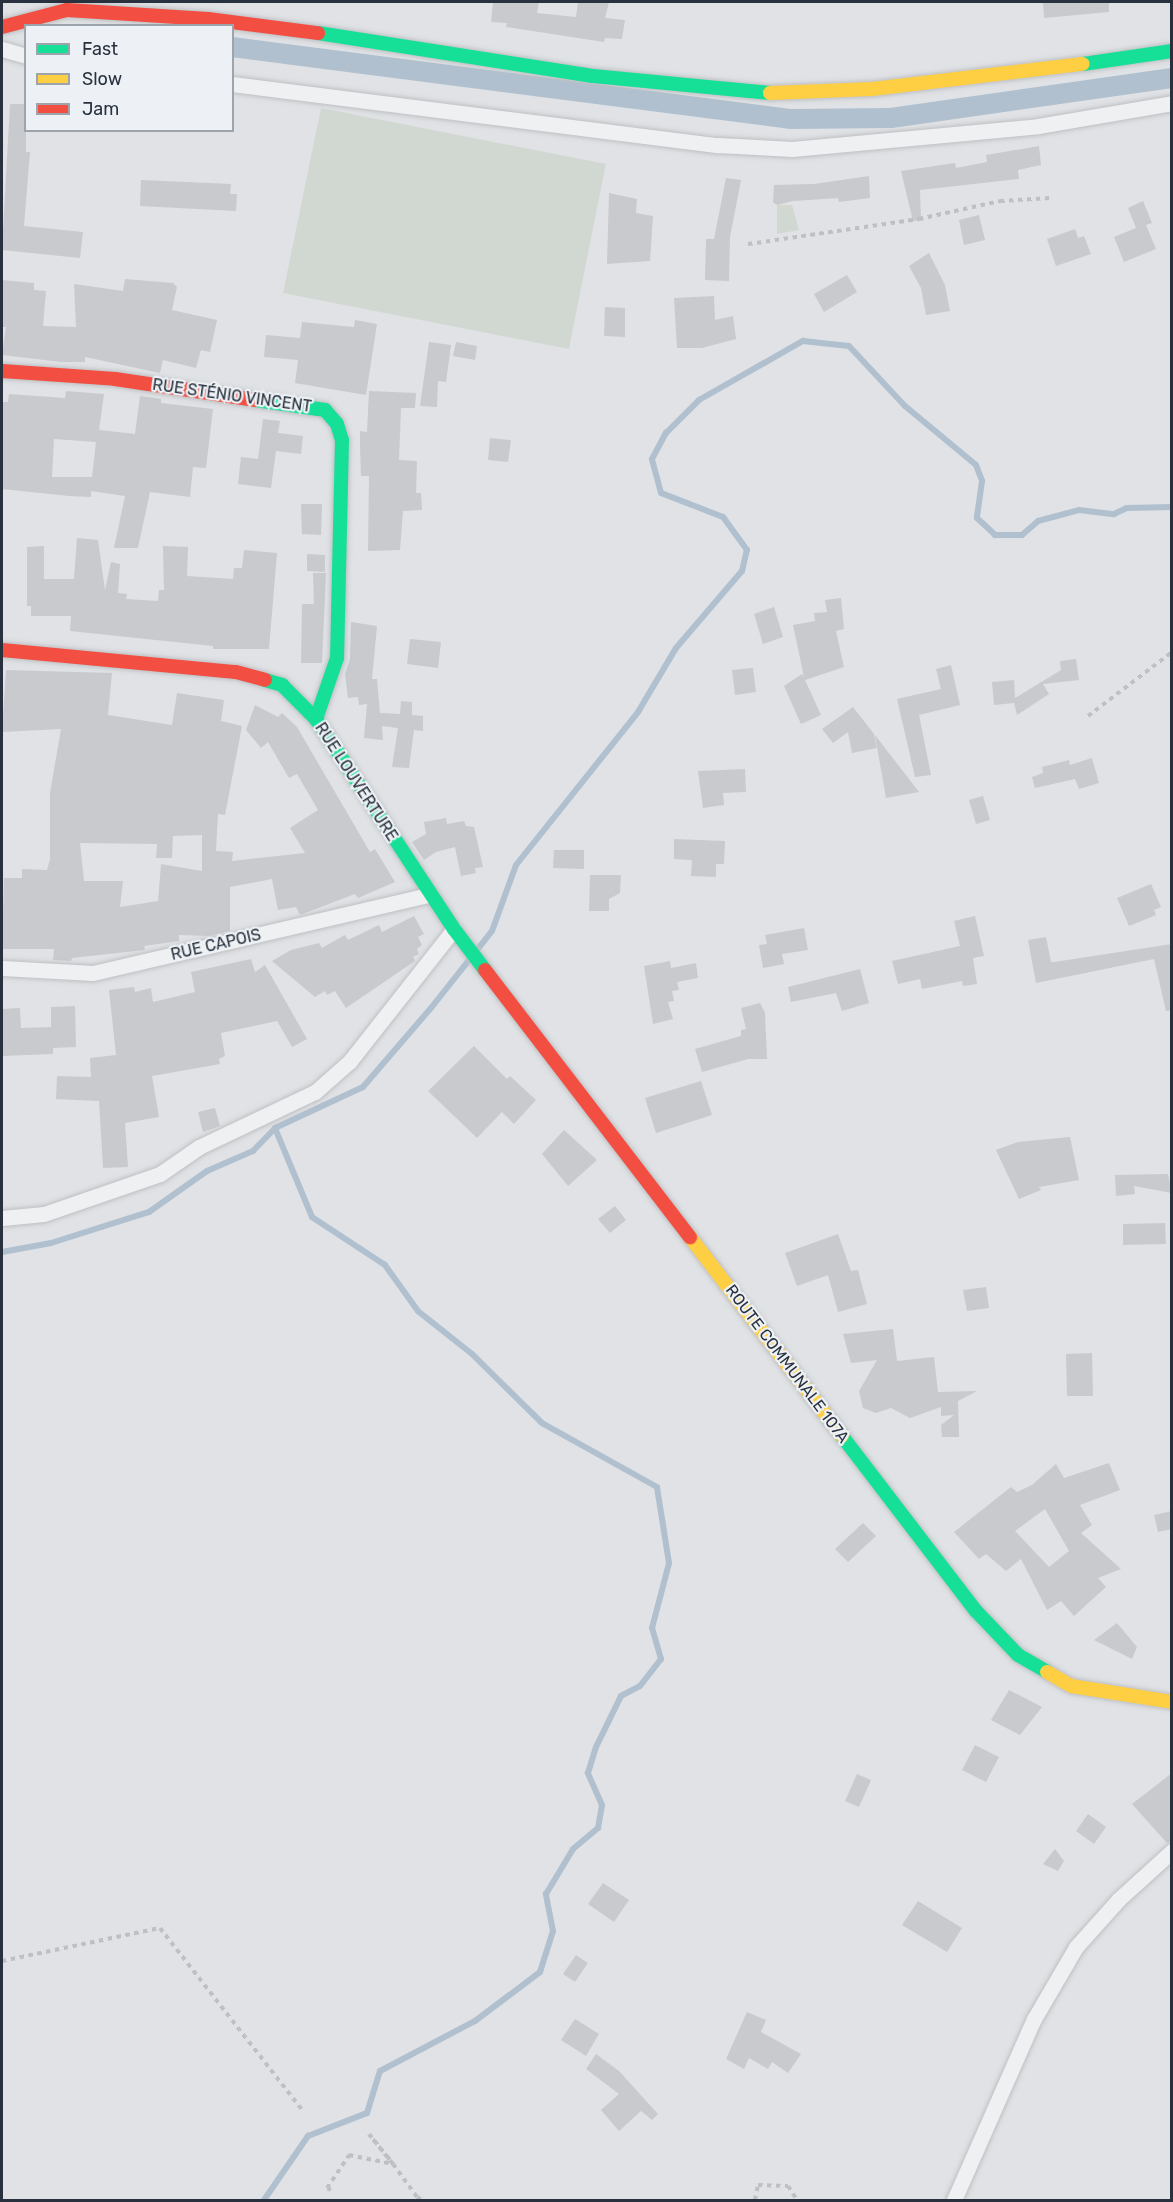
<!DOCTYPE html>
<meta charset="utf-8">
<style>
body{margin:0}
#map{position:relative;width:1173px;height:2202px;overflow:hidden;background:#e0e2e5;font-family:Rubik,sans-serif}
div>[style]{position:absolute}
.green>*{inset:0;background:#d1d8d1}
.stream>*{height:6px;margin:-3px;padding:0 3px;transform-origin:3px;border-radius:3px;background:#b0c0cf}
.canal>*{height:20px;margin:-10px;padding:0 10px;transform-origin:10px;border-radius:10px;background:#b0c0cf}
.building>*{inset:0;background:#c8cacd}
.path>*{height:4px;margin-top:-2px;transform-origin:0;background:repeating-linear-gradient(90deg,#bec1c3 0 4.5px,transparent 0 9px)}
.roads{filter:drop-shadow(0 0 2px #bec0c3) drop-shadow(0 0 2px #bec0c3)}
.street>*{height:15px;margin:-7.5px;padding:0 7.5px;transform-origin:7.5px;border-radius:7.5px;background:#eff0f2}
.fast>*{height:14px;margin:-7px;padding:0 7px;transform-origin:7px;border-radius:7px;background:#16e098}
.slow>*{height:14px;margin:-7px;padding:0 7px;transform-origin:7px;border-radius:7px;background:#ffcf43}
.jam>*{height:14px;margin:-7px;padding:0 7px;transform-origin:7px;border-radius:7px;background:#f24e42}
span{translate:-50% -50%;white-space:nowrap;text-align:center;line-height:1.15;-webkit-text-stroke:4.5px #edf1f5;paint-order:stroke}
.street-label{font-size:16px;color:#28313d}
.frame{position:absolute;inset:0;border:3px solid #28313d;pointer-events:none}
.legend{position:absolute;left:24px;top:24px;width:210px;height:108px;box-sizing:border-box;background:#edf1f5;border:2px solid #9ea4ab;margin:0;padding:8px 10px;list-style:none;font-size:18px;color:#28313d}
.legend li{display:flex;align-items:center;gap:12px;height:30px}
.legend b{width:30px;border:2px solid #9ea4ab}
</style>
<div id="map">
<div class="green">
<div style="clip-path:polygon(321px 108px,606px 164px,569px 349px,283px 293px)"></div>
<div style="clip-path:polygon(792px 205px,799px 230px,777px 234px,777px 205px)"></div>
</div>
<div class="stream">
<div style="left:2px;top:1252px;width:50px;rotate:-10.4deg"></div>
<div style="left:51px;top:1243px;width:103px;rotate:-17.6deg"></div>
<div style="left:149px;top:1212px;width:71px;rotate:-35.3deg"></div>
<div style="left:207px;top:1171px;width:50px;rotate:-23.5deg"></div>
<div style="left:253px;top:1151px;width:32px;rotate:-46deg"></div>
<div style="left:264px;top:2200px;width:78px;rotate:-55.5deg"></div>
<div style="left:308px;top:2136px;width:63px;rotate:-21.3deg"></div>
<div style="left:367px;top:2113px;width:44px;rotate:-72.8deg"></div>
<div style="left:380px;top:2071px;width:107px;rotate:-27.8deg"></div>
<div style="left:475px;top:2021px;width:81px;rotate:-37deg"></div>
<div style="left:540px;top:1972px;width:43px;rotate:-72.4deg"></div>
<div style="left:553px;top:1931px;width:38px;rotate:-101deg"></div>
<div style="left:546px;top:1894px;width:52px;rotate:-59deg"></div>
<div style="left:573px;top:1849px;width:33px;rotate:-40deg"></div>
<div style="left:598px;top:1828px;width:23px;rotate:-80deg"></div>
<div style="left:602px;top:1805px;width:35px;rotate:-114deg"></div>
<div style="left:588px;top:1773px;width:27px;rotate:-73deg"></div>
<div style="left:596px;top:1747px;width:57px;rotate:-63.9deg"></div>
<div style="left:621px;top:1696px;width:21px;rotate:-28deg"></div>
<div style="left:640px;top:1686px;width:34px;rotate:-52deg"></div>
<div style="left:661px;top:1659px;width:32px;rotate:-106deg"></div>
<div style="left:652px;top:1628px;width:67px;rotate:-75.3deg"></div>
<div style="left:669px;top:1563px;width:77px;rotate:-99deg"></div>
<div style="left:657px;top:1487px;width:132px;rotate:-150.9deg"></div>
<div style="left:542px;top:1423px;width:98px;rotate:-135.4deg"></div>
<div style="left:472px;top:1354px;width:69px;rotate:-141.5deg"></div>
<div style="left:418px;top:1311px;width:57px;rotate:-125.7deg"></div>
<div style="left:385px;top:1265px;width:87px;rotate:-146.7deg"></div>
<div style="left:312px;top:1217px;width:96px;rotate:-112.6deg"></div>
<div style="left:275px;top:1128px;width:97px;rotate:-25deg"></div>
<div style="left:363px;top:1087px;width:104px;rotate:-49.3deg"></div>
<div style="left:431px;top:1008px;width:98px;rotate:-51.6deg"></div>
<div style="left:492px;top:931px;width:70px;rotate:-70deg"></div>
<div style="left:516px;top:865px;width:196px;rotate:-51.4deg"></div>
<div style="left:638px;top:712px;width:74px;rotate:-59.3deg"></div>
<div style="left:676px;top:648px;width:101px;rotate:-49.4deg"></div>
<div style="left:742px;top:571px;width:22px;rotate:-77deg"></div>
<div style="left:747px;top:550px;width:41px;rotate:-126deg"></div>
<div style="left:723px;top:517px;width:66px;rotate:-158.8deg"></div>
<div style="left:661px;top:493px;width:35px;rotate:-105deg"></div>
<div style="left:652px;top:459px;width:30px;rotate:-62deg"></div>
<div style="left:666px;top:433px;width:47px;rotate:-45deg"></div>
<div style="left:699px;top:400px;width:120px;rotate:-29.6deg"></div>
<div style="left:803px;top:341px;width:46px;rotate:6.2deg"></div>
<div style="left:849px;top:346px;width:82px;rotate:47deg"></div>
<div style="left:905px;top:406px;width:92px;rotate:39.7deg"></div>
<div style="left:976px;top:465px;width:17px;rotate:69deg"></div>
<div style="left:982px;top:481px;width:37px;rotate:98deg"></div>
<div style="left:977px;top:518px;width:25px;rotate:43deg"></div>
<div style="left:995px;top:535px;width:27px"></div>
<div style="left:1022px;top:535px;width:21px;rotate:-41deg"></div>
<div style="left:1038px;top:521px;width:42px;rotate:-15deg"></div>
<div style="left:1079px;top:510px;width:35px;rotate:7deg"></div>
<div style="left:1114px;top:514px;width:14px;rotate:-25deg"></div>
<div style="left:1127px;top:508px;width:45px;rotate:-1.3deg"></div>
</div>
<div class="canal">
<div style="left:232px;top:47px;width:564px;rotate:7.34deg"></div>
<div style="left:791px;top:119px;width:100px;rotate:-0.6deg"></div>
<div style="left:891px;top:118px;width:284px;rotate:-8.1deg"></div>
</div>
<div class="building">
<div style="clip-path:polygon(493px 2px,539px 2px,537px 13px,576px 17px,578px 2px,609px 2px,605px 18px,625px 20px,622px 39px,605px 38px,604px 42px,506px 27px,507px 23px,491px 22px)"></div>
<div style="clip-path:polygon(1043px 2px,1109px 2px,1109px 12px,1044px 18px)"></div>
<div style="clip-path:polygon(10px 104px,26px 104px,26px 152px,30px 152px,24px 226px,83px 232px,80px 258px,2px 250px)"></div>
<div style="clip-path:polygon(1039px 146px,1041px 165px,1018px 170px,1019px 179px,920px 190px,921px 220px,913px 221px,901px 171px,955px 163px,956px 168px,987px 162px,986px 155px)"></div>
<div style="clip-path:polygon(869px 176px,870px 198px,839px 202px,838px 198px,793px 201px,777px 205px,773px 202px,774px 185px,814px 184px)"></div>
<div style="clip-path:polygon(726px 178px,741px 180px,730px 237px,729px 281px,705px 280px,706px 239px,714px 239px)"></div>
<div style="clip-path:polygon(141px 180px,231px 184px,230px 194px,237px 194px,236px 211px,140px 206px)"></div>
<div style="clip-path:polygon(609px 193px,637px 199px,636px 213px,653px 216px,650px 261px,607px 264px)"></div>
<div style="clip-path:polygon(1143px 201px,1152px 223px,1146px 225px,1156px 249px,1124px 262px,1114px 237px,1136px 228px,1128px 208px)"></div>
<div style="clip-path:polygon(979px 215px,985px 240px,964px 245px,959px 220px)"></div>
<div style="clip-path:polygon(1075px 229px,1078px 238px,1084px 236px,1091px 254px,1056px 266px,1047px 239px)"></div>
<div style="clip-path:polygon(929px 253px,945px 285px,950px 311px,926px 315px,921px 288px,909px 266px)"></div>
<div style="clip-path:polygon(847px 275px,857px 292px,824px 312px,814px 294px)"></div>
<div style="clip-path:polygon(125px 279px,173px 283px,177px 287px,172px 310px,217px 320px,210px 352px,201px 350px,196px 368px,163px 360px,160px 373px,85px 357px,85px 362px,61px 362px,2px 355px,6px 327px,2px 327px,2px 280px,34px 283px,34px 290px,46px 291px,43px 326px,76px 327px,74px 284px,123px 291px)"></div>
<div style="clip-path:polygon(714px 296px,715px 320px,733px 316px,736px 339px,702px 348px,677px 348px,674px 298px)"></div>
<div style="clip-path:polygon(605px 307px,625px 308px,625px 337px,604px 336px)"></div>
<div style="clip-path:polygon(355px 320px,377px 324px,366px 395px,295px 383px,298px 360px,264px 357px,266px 335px,300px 338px,302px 322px,354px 327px)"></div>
<div style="clip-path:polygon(429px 342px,451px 345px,446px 382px,438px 381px,437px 407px,420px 406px)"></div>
<div style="clip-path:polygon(456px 342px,477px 346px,475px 360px,453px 356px)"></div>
<div style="clip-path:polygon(evenodd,66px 391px,104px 394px,99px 430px,135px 434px,140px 396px,161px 399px,161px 403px,213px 409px,206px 468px,193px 467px,190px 497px,150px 492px,138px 548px,114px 548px,125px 496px,91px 491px,91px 497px,69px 496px,2px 489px,2px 402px,8px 402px,9px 394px,65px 398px,66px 391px,54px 439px,96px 442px,92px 477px,52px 477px,54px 439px)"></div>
<div style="clip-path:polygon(369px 391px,416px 393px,415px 408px,401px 408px,399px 460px,417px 461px,416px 493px,421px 493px,422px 510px,403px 511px,400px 550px,368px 551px,369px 476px,361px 476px,360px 447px,360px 431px,367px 432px)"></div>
<div style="clip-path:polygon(263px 419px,280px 421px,278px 433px,303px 436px,301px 454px,276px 451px,271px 488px,238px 484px,241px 457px,258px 459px)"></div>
<div style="clip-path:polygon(490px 438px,511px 440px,508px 462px,488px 460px)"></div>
<div style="clip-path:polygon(301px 504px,322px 504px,321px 535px,302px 534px)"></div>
<div style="clip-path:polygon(77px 538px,98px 540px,105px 590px,111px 562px,120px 564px,118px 593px,127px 594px,126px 599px,158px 601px,159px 590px,164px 590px,163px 546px,188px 547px,187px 576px,233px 579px,234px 568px,242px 568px,244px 550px,277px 553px,269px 649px,213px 649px,213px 646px,70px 631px,71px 616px,31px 616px,31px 606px,27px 606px,27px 547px,44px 546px,44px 579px,74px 579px)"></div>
<div style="clip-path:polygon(307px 554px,325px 555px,325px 572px,307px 571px)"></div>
<div style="clip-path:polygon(313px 573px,326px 573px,322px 663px,301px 663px,302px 604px,314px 604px)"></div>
<div style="clip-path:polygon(841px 598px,844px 629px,836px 631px,844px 667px,805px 680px,821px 715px,801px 724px,784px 686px,802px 674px,804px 677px,793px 625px,815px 621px,814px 613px,827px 612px,825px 600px)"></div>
<div style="clip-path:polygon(774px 607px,783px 637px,763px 644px,754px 614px)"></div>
<div style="clip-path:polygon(351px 622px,377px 626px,372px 679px,377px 679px,380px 713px,400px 714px,401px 701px,412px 702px,412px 715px,423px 716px,423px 731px,414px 730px,409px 768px,392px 767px,398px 728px,382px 726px,383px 740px,364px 738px,367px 704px,359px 705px,358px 697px,348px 698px,345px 674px,350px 659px)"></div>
<div style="clip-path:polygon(410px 639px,441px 642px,438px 668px,407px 664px)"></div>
<div style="clip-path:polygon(1076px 659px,1079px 680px,1043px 684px,1049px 694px,1017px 715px,1014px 703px,994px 705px,992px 682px,1014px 680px,1015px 698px,1061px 670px,1060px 661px)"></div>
<div style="clip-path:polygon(951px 665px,960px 705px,919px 715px,931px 775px,915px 777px,897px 699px,941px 689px,936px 669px)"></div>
<div style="clip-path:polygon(753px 668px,756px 692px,735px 695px,732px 670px)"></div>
<div style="clip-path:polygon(evenodd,6px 670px,112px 673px,108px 715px,172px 725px,177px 693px,224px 700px,221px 721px,242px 726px,225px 815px,218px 814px,216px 851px,233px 852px,232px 861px,305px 853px,290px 828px,318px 810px,297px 774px,289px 778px,268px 742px,261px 748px,246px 730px,255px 705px,278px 717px,282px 713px,297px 727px,370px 852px,375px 849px,395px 882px,358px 898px,355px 894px,300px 915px,296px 907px,278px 910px,272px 879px,230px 887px,230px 931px,209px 936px,179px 935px,179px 941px,144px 946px,145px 950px,72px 958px,71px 961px,53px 960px,54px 949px,2px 949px,4px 878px,22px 878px,22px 869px,47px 870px,50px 859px,50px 793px,61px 729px,2px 732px,6px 670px,202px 835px,202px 871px,161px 864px,158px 901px,120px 907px,123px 881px,84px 881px,80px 843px,157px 844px,156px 858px,172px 858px,173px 836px,202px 835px)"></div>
<div style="clip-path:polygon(853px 707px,874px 734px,877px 748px,852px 753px,848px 732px,833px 743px,822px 729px)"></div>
<div style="clip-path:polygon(875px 735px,919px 792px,886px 798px)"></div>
<div style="clip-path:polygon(1092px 758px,1099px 783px,1079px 789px,1075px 779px,1035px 788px,1032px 777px,1043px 773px,1042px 767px,1069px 760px,1070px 765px)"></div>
<div style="clip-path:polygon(745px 769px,746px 792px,723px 793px,724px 805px,703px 808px,698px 771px)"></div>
<div style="clip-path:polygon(983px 796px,990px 820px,976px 824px,969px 800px)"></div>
<div style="clip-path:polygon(446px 818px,447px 824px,464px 821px,466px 826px,474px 827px,483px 867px,475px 868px,476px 873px,461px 876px,455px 847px,436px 852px,424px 860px,412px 842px,426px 834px,424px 822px)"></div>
<div style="clip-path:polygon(674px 839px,725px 841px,724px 864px,716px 864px,716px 877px,691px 876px,692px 860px,674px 859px)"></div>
<div style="clip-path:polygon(554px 850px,584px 850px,584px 869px,553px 868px)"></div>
<div style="clip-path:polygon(590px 875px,621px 875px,620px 893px,609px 899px,609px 911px,589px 911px)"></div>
<div style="clip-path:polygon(1151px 884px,1161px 907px,1154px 910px,1156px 915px,1129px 926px,1117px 898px)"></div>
<div style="clip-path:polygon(414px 916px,424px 934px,418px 937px,422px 945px,417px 949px,419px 954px,413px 957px,415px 961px,346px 1008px,335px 991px,327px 995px,325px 991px,315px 997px,272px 961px,291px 950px,319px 943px,322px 948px,345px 935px,348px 940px,379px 925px,382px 932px)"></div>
<div style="clip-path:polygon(975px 916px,984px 956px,973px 958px,977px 984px,963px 986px,962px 981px,922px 989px,920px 979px,898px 984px,892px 961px,960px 946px,954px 921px)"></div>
<div style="clip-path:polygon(804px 928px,808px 950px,782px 954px,784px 964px,763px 968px,759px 945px,767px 944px,765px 935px)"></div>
<div style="clip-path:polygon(1046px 937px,1051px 962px,1054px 962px,1172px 944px,1172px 1010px,1166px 1011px,1154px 959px,1036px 983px,1028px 940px)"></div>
<div style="clip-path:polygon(251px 959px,255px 972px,265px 965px,307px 1039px,292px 1047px,277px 1021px,221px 1033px,225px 1056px,219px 1059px,220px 1064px,152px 1076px,159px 1117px,125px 1123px,128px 1167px,103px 1168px,99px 1101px,56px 1099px,57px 1076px,91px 1077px,90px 1058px,116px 1055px,109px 990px,134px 987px,135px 992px,151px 988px,153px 1002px,195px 992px,191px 972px)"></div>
<div style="clip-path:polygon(670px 961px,671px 968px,696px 963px,698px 978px,677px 982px,679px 990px,672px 991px,674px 1001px,668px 1002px,673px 1019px,653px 1024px,644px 966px)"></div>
<div style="clip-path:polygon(860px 969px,869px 1003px,842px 1011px,836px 993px,791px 1002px,788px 987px)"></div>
<div style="clip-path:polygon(760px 1003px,765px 1013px,767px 1059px,748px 1059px,702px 1072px,695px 1049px,741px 1036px,741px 1030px,746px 1029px,741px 1008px)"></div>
<div style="clip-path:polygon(75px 1006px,76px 1047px,53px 1048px,53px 1054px,2px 1056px,2px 1009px,20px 1008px,21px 1028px,51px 1027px,51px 1007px)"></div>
<div style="clip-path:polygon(474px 1046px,507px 1079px,510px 1076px,536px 1100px,514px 1124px,502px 1112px,477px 1138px,428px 1091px)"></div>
<div style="clip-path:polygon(701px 1081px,712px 1115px,656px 1133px,645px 1098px)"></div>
<div style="clip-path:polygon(215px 1108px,220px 1126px,203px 1132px,198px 1112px)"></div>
<div style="clip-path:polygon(564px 1130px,597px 1160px,568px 1186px,542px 1154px)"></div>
<div style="clip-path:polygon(1070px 1137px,1079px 1180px,1039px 1187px,1041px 1190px,1019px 1199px,996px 1150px,1018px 1142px)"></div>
<div style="clip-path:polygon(1168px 1174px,1172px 1193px,1134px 1186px,1135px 1194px,1116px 1196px,1115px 1175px)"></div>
<div style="clip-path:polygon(615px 1206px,626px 1220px,610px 1233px,598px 1219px)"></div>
<div style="clip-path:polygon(1165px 1223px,1166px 1244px,1123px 1245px,1123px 1224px)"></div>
<div style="clip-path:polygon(838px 1234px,851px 1271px,858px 1270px,867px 1304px,838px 1312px,828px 1275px,797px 1286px,785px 1253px)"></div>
<div style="clip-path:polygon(986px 1287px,989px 1308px,967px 1311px,963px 1290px)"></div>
<div style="clip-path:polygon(893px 1329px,897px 1361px,934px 1357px,938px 1392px,977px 1391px,958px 1401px,959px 1437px,942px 1437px,941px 1425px,954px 1415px,941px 1416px,941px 1407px,910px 1418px,891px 1408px,876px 1413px,863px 1408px,859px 1391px,877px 1360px,851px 1363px,843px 1334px)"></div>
<div style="clip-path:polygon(1092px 1353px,1093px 1396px,1067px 1396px,1066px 1354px)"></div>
<div style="clip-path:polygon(evenodd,1109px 1463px,1120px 1490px,1080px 1505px,1092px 1525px,1081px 1533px,1121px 1569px,1098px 1578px,1106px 1587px,1074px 1616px,1061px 1601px,1047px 1610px,1021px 1559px,1006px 1571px,986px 1554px,979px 1559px,954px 1532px,1011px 1487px,1017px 1492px,1032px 1485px,1056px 1464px,1064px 1478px,1109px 1463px,1045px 1509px,1069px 1551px,1049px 1567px,1015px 1531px,1045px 1509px)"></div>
<div style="clip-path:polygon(1172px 1511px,1172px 1529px,1158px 1532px,1154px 1515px)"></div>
<div style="clip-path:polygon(863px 1523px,876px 1536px,848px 1562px,835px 1549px)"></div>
<div style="clip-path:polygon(1117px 1623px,1137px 1647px,1132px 1659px,1094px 1640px)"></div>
<div style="clip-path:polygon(1009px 1690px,1042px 1707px,1020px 1735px,991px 1720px)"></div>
<div style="clip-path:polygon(975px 1745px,999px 1757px,986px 1782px,962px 1770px)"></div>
<div style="clip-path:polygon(1172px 1773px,1172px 1841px,1167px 1843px,1132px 1804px)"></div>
<div style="clip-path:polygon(857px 1774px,871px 1780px,859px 1807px,845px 1801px)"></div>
<div style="clip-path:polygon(1088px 1814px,1106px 1827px,1094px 1844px,1076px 1831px)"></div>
<div style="clip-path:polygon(1055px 1849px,1064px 1861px,1058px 1871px,1043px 1864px)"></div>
<div style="clip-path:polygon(603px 1883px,629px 1900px,614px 1922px,588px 1904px)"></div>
<div style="clip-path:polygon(918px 1901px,962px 1928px,947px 1952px,902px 1925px)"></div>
<div style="clip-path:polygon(576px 1955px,588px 1963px,575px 1982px,563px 1974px)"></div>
<div style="clip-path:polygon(747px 2012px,766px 2020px,761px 2032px,801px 2054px,788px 2073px,772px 2062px,768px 2069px,749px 2058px,744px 2069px,726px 2059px)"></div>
<div style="clip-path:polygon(575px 2019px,599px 2034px,586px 2056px,561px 2040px)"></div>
<div style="clip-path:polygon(596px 2054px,619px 2071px,658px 2114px,652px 2120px,641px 2111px,619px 2131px,601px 2110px,619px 2094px,586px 2069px)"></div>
</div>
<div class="path">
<div style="left:748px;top:244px;width:173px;rotate:-8.3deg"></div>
<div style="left:919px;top:219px;width:83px;rotate:-12.5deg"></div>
<div style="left:1000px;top:201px;width:50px;rotate:-3.4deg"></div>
<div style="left:1088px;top:716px;width:106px;rotate:-37.3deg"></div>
<div style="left:2px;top:1961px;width:161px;rotate:-11.8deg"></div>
<div style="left:160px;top:1928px;width:231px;rotate:52deg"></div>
<div style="left:331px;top:2190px;width:4px;rotate:-153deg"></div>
<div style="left:327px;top:2188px;width:40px;rotate:-56deg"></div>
<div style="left:349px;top:2155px;width:45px;rotate:11.6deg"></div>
<div style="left:393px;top:2164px;width:38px;rotate:-129deg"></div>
<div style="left:369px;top:2134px;width:28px;rotate:51deg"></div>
<div style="left:387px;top:2156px;width:10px;rotate:53deg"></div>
<div style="left:393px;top:2164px;width:41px;rotate:54deg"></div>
<div style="left:417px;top:2197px;width:6px;rotate:31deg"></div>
<div style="left:755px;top:2200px;width:15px;rotate:-79deg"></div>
<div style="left:758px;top:2185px;width:30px;rotate:2deg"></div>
<div style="left:788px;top:2186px;width:17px;rotate:57deg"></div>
</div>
<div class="roads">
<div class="street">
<div style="left:2px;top:49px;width:25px;rotate:16deg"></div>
<div style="left:232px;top:84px;width:490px;rotate:7.2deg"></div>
<div style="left:718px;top:145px;width:74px;rotate:3.1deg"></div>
<div style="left:792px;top:149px;width:247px;rotate:-5.3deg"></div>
<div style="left:1038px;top:126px;width:136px;rotate:-9.7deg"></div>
<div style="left:2px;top:968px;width:91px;rotate:3.1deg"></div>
<div style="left:93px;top:973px;width:344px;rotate:-13.1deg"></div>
<div style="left:2px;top:1218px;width:42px;rotate:-5.4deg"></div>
<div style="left:44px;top:1214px;width:123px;rotate:-19deg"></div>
<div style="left:160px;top:1174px;width:47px;rotate:-34.7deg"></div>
<div style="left:199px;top:1147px;width:128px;rotate:-25.4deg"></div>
<div style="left:315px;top:1092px;width:47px;rotate:-41.5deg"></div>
<div style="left:350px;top:1061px;width:168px;rotate:-51.8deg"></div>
<div style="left:954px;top:2200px;width:198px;rotate:-66.2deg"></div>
<div style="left:1034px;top:2019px;width:83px;rotate:-59.7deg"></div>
<div style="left:1076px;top:1947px;width:64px;rotate:-48.1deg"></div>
<div style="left:1119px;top:1899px;width:72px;rotate:-42.2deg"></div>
</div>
<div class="fast">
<div style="left:318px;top:33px;width:278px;rotate:8.9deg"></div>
<div style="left:593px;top:76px;width:178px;rotate:5.5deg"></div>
<div style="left:1083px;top:64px;width:90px;rotate:-8.3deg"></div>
<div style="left:255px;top:400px;width:71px;rotate:8.1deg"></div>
<div style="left:325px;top:410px;width:18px;rotate:49deg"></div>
<div style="left:337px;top:424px;width:17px;rotate:73deg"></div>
<div style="left:342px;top:440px;width:218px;rotate:91.3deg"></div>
<div style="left:337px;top:658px;width:65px;rotate:109deg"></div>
<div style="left:265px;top:680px;width:18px;rotate:16deg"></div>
<div style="left:282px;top:685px;width:48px;rotate:45deg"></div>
<div style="left:316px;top:719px;width:251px;rotate:56.7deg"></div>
<div style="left:454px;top:929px;width:51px;rotate:52.9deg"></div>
<div style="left:842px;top:1436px;width:220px;rotate:52.6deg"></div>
<div style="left:976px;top:1611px;width:61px;rotate:46.3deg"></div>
<div style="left:1018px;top:1655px;width:34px;rotate:30deg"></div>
</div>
<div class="slow">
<div style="left:770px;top:93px;width:102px;rotate:-2.2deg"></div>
<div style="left:872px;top:89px;width:212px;rotate:-6.8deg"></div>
<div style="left:690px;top:1237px;width:250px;rotate:52.6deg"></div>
<div style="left:1047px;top:1672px;width:28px;rotate:30deg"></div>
<div style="left:1071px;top:1686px;width:102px;rotate:9deg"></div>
</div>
<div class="jam">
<div style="left:2px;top:27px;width:67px;rotate:-14.7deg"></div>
<div style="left:67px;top:10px;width:141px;rotate:3.7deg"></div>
<div style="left:208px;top:19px;width:111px;rotate:7.3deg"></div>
<div style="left:2px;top:371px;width:113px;rotate:4deg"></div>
<div style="left:115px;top:379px;width:142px;rotate:8.5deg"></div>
<div style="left:2px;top:650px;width:235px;rotate:5.4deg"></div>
<div style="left:236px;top:672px;width:30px;rotate:15deg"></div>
<div style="left:485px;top:970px;width:337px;rotate:52.5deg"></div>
</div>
</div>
<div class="street-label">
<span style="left:232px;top:396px;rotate:8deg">RUE STÉNIO VINCENT</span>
<span style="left:356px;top:782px;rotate:57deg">RUE LOUVERTURE</span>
<span style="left:216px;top:945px;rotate:-13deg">RUE CAPOIS</span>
<span style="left:787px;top:1364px;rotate:53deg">ROUTE COMMUNALE 107A</span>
</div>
<div class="frame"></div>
<ul class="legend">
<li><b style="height:8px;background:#16e098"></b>Fast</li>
<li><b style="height:8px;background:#ffcf43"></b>Slow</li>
<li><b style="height:8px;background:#f24e42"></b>Jam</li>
</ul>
</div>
